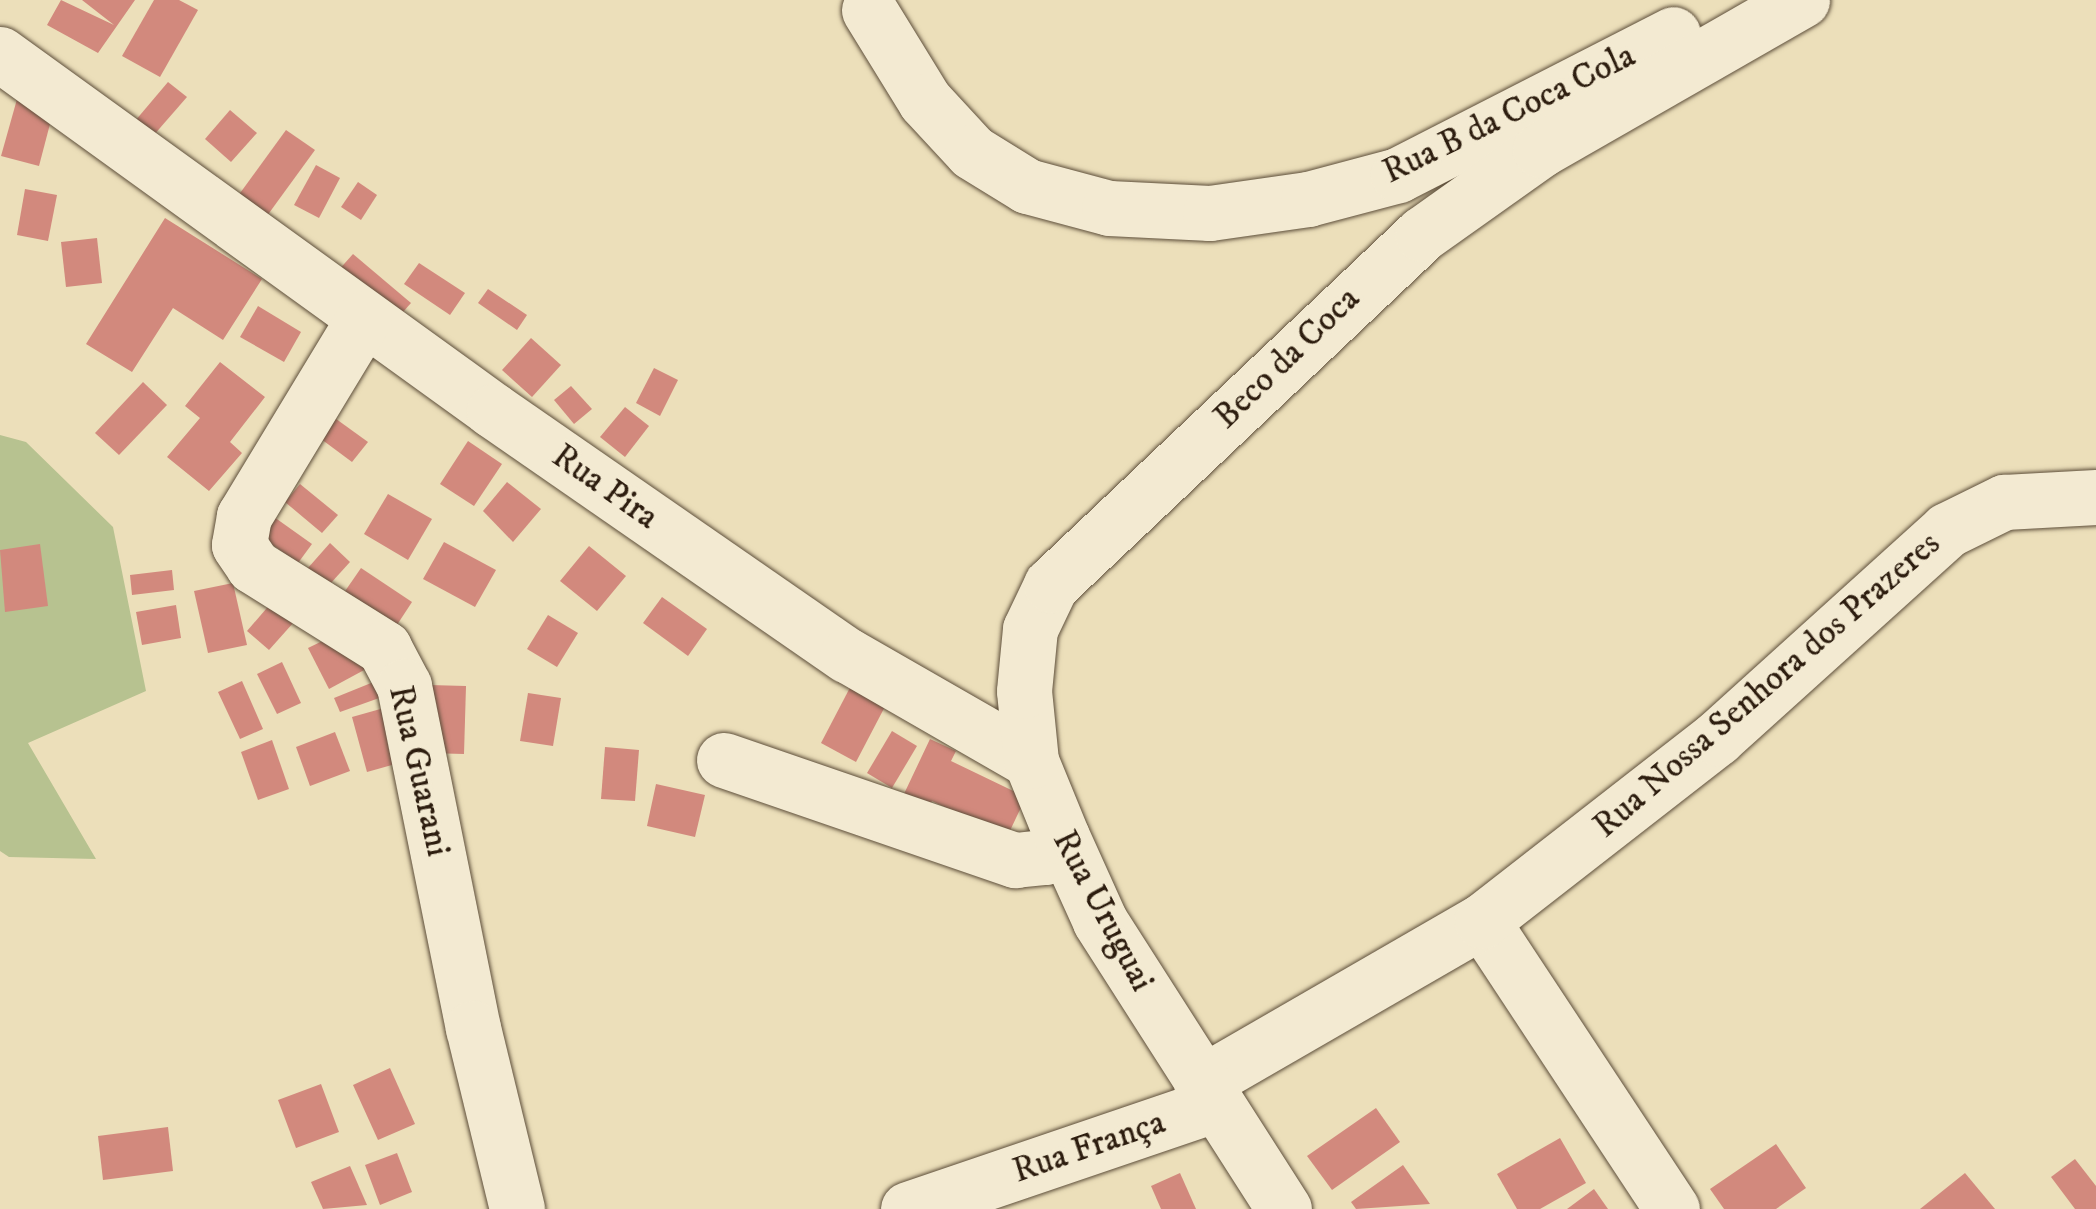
<!DOCTYPE html>
<meta charset="utf-8">
<style>
body{margin:0}
#map{position:relative;width:2096px;height:1209px;overflow:hidden;background:#ecdfba;font-family:"IM FELL DW Pica",serif}
div>[style]{position:absolute}
.green>*{inset:0;background:#b7c290}
.building>*{inset:0;background:#d2897d}
.roads{filter:drop-shadow(0 0 2px #5d4e3a) drop-shadow(0 0 2px #5d4e3a)}
.minor>*{height:55px;margin:-27.5px;padding:0 27.5px;transform-origin:27.5px;border-radius:27.5px;background:#f3ead2}
span{translate:-50% -50%;white-space:nowrap;text-align:center;line-height:1.15;-webkit-text-stroke:8px #f3ead2;paint-order:stroke}
.street-label{font-size:35px;color:#2d1d0f}
</style>
<div id="map">
<div class="green">
<div style="clip-path:polygon(0 435px,26px 442px,113px 527px,146px 691px,28px 743px,96px 859px,9px 857px,0 851px)"></div>
</div>
<div class="building">
<div style="clip-path:polygon(61px 0,114px 25px,82px 0,135px 0,98px 53px,47px 25px)"></div>
<div style="clip-path:polygon(154px 0,179px 0,198px 10px,160px 77px,122px 56px)"></div>
<div style="clip-path:polygon(168px 82px,187px 97px,153px 136px,135px 121px)"></div>
<div style="clip-path:polygon(19px 92px,56px 101px,39px 166px,1px 156px)"></div>
<div style="clip-path:polygon(230px 110px,257px 133px,231px 162px,205px 139px)"></div>
<div style="clip-path:polygon(286px 130px,315px 150px,264px 220px,235px 200px)"></div>
<div style="clip-path:polygon(316px 165px,340px 178px,319px 218px,294px 205px)"></div>
<div style="clip-path:polygon(358px 182px,377px 195px,361px 220px,341px 207px)"></div>
<div style="clip-path:polygon(25px 189px,57px 195px,48px 241px,17px 235px)"></div>
<div style="clip-path:polygon(165px 218px,262px 279px,223px 340px,173px 308px,132px 372px,86px 344px)"></div>
<div style="clip-path:polygon(97px 238px,102px 283px,66px 287px,61px 242px)"></div>
<div style="clip-path:polygon(353px 254px,411px 303px,395px 321px,336px 273px)"></div>
<div style="clip-path:polygon(419px 263px,465px 293px,450px 315px,404px 284px)"></div>
<div style="clip-path:polygon(488px 289px,527px 315px,517px 330px,478px 303px)"></div>
<div style="clip-path:polygon(258px 306px,301px 332px,284px 362px,240px 337px)"></div>
<div style="clip-path:polygon(531px 338px,561px 365px,532px 397px,502px 370px)"></div>
<div style="clip-path:polygon(220px 362px,265px 397px,230px 442px,242px 453px,209px 491px,167px 457px,200px 418px,185px 406px)"></div>
<div style="clip-path:polygon(654px 368px,678px 380px,660px 416px,636px 403px)"></div>
<div style="clip-path:polygon(143px 382px,167px 405px,119px 455px,95px 433px)"></div>
<div style="clip-path:polygon(571px 386px,592px 409px,574px 424px,554px 400px)"></div>
<div style="clip-path:polygon(625px 407px,649px 426px,625px 457px,600px 437px)"></div>
<div style="clip-path:polygon(332px 416px,368px 442px,352px 462px,317px 436px)"></div>
<div style="clip-path:polygon(468px 441px,502px 464px,474px 506px,440px 484px)"></div>
<div style="clip-path:polygon(507px 482px,541px 509px,513px 542px,483px 511px)"></div>
<div style="clip-path:polygon(300px 484px,338px 515px,322px 533px,285px 502px)"></div>
<div style="clip-path:polygon(388px 494px,432px 519px,408px 560px,364px 534px)"></div>
<div style="clip-path:polygon(274px 517px,312px 544px,298px 563px,260px 536px)"></div>
<div style="clip-path:polygon(444px 542px,496px 570px,475px 607px,423px 579px)"></div>
<div style="clip-path:polygon(330px 543px,350px 562px,320px 595px,300px 577px)"></div>
<div style="clip-path:polygon(40px 544px,48px 606px,5px 612px,0 550px)"></div>
<div style="clip-path:polygon(589px 546px,626px 576px,597px 611px,560px 581px)"></div>
<div style="clip-path:polygon(361px 568px,412px 602px,393px 631px,341px 597px)"></div>
<div style="clip-path:polygon(172px 570px,174px 590px,132px 595px,130px 575px)"></div>
<div style="clip-path:polygon(233px 583px,247px 645px,208px 653px,194px 591px)"></div>
<div style="clip-path:polygon(662px 597px,707px 629px,688px 656px,643px 623px)"></div>
<div style="clip-path:polygon(272px 602px,294px 622px,269px 650px,247px 631px)"></div>
<div style="clip-path:polygon(176px 605px,181px 638px,142px 645px,136px 612px)"></div>
<div style="clip-path:polygon(548px 615px,578px 633px,557px 667px,527px 649px)"></div>
<div style="clip-path:polygon(345px 630px,366px 669px,329px 689px,308px 648px)"></div>
<div style="clip-path:polygon(282px 662px,301px 703px,277px 714px,257px 674px)"></div>
<div style="clip-path:polygon(855px 678px,890px 697px,856px 762px,821px 743px)"></div>
<div style="clip-path:polygon(242px 681px,263px 729px,240px 739px,218px 692px)"></div>
<div style="clip-path:polygon(376px 681px,382px 697px,340px 712px,334px 698px)"></div>
<div style="clip-path:polygon(429px 685px,466px 686px,464px 754px,427px 753px)"></div>
<div style="clip-path:polygon(528px 693px,561px 698px,553px 746px,520px 741px)"></div>
<div style="clip-path:polygon(384px 708px,399px 763px,367px 772px,352px 717px)"></div>
<div style="clip-path:polygon(892px 731px,917px 746px,892px 788px,867px 773px)"></div>
<div style="clip-path:polygon(335px 732px,350px 771px,310px 786px,296px 747px)"></div>
<div style="clip-path:polygon(930px 739px,956px 751px,951px 761px,1026px 797px,1007px 837px,932px 801px,928px 809px,903px 796px)"></div>
<div style="clip-path:polygon(272px 740px,289px 789px,258px 800px,241px 752px)"></div>
<div style="clip-path:polygon(605px 747px,639px 750px,635px 801px,601px 799px)"></div>
<div style="clip-path:polygon(656px 784px,705px 795px,695px 837px,647px 826px)"></div>
<div style="clip-path:polygon(390px 1068px,415px 1124px,378px 1140px,353px 1085px)"></div>
<div style="clip-path:polygon(321px 1084px,339px 1132px,296px 1148px,278px 1100px)"></div>
<div style="clip-path:polygon(1376px 1108px,1400px 1142px,1332px 1190px,1307px 1156px)"></div>
<div style="clip-path:polygon(168px 1127px,173px 1171px,103px 1180px,98px 1136px)"></div>
<div style="clip-path:polygon(1560px 1138px,1586px 1183px,1540px 1209px,1517px 1209px,1497px 1174px)"></div>
<div style="clip-path:polygon(1776px 1144px,1806px 1188px,1776px 1209px,1724px 1209px,1710px 1189px)"></div>
<div style="clip-path:polygon(397px 1153px,412px 1192px,380px 1205px,365px 1165px)"></div>
<div style="clip-path:polygon(2075px 1159px,2096px 1186px,2096px 1209px,2075px 1209px,2051px 1177px)"></div>
<div style="clip-path:polygon(1403px 1165px,1430px 1204px,1356px 1209px,1351px 1202px)"></div>
<div style="clip-path:polygon(350px 1166px,367px 1205px,323px 1209px,311px 1182px)"></div>
<div style="clip-path:polygon(1180px 1173px,1196px 1209px,1161px 1209px,1151px 1186px)"></div>
<div style="clip-path:polygon(1965px 1173px,1995px 1209px,1920px 1209px)"></div>
<div style="clip-path:polygon(1594px 1189px,1608px 1209px,1567px 1209px)"></div>
</div>
<div class="roads">
<div class="minor">
<div style="left:869px;top:10px;width:107px;rotate:58.4deg"></div>
<div style="left:925px;top:101px;width:69px;rotate:47.3deg"></div>
<div style="left:972px;top:152px;width:65px;rotate:31.7deg"></div>
<div style="left:1027px;top:186px;width:85px;rotate:15deg"></div>
<div style="left:1109px;top:208px;width:101px;rotate:2.8deg"></div>
<div style="left:1210px;top:213px;width:99px;rotate:-8.1deg"></div>
<div style="left:1308px;top:199px;width:93px;rotate:-14.9deg"></div>
<div style="left:1398px;top:175px;width:309px;rotate:-27.1deg"></div>
<div style="left:0;top:54px;width:609px;rotate:35.85deg"></div>
<div style="left:494px;top:411px;width:429px;rotate:34.7deg"></div>
<div style="left:847px;top:655px;width:212px;rotate:29.9deg"></div>
<div style="left:364px;top:318px;width:232px;rotate:121.2deg"></div>
<div style="left:244px;top:516px;width:29px;rotate:100deg"></div>
<div style="left:239px;top:545px;width:25px;rotate:56deg"></div>
<div style="left:253px;top:566px;width:155px;rotate:32deg"></div>
<div style="left:384px;top:648px;width:43px;rotate:62.2deg"></div>
<div style="left:404px;top:686px;width:349px;rotate:78.6deg"></div>
<div style="left:473px;top:1028px;width:186px;rotate:76.3deg"></div>
<div style="left:724px;top:760px;width:308px;rotate:19deg"></div>
<div style="left:1015px;top:860px;width:30px;rotate:-6deg"></div>
<div style="left:1045px;top:857px;width:26px;rotate:-50deg"></div>
<div style="left:1482px;top:921px;width:345px;rotate:56.6deg"></div>
<div style="left:1201px;top:1083px;width:324px;rotate:-30deg"></div>
<div style="left:1482px;top:921px;width:298px;rotate:-37.9deg"></div>
<div style="left:1717px;top:738px;width:310px;rotate:-42.1deg"></div>
<div style="left:1947px;top:530px;width:64px;rotate:-26.2deg"></div>
<div style="left:2004px;top:502px;width:92px;rotate:-3.1deg"></div>
<div style="left:908px;top:1209px;width:322px;rotate:-18.8deg"></div>
<div style="left:1284px;top:1209px;width:342px;rotate:-122.6deg"></div>
<div style="left:1100px;top:921px;width:92px;rotate:-114.3deg"></div>
<div style="left:1062px;top:837px;width:82px;rotate:-112.2deg"></div>
<div style="left:1031px;top:761px;width:70px;rotate:-95.7deg"></div>
<div style="left:1024px;top:691px;width:62px;rotate:-84.5deg"></div>
<div style="left:1030px;top:629px;width:49px;rotate:-64.5deg"></div>
<div style="left:1051px;top:585px;width:511px;rotate:-43.41deg"></div>
<div style="left:1422px;top:234px;width:145px;rotate:-35.4deg"></div>
<div style="left:1540px;top:150px;width:302px;rotate:-29.8deg"></div>
</div>
</div>
<div class="street-label">
<span style="left:1509px;top:114px;rotate:-26deg">Rua B da Coca Cola</span>
<span style="left:1287px;top:358px;rotate:-44deg">Beco da Coca</span>
<span style="left:605px;top:487px;rotate:35deg">Rua Pira</span>
<span style="left:1767px;top:685px;rotate:-41deg">Rua Nossa Senhora dos Prazeres</span>
<span style="left:419px;top:771px;rotate:77deg">Rua Guarani</span>
<span style="left:1103px;top:911px;rotate:62deg">Rua Uruguai</span>
<span style="left:1089px;top:1147px;rotate:-19deg">Rua França</span>
</div>
</div>
